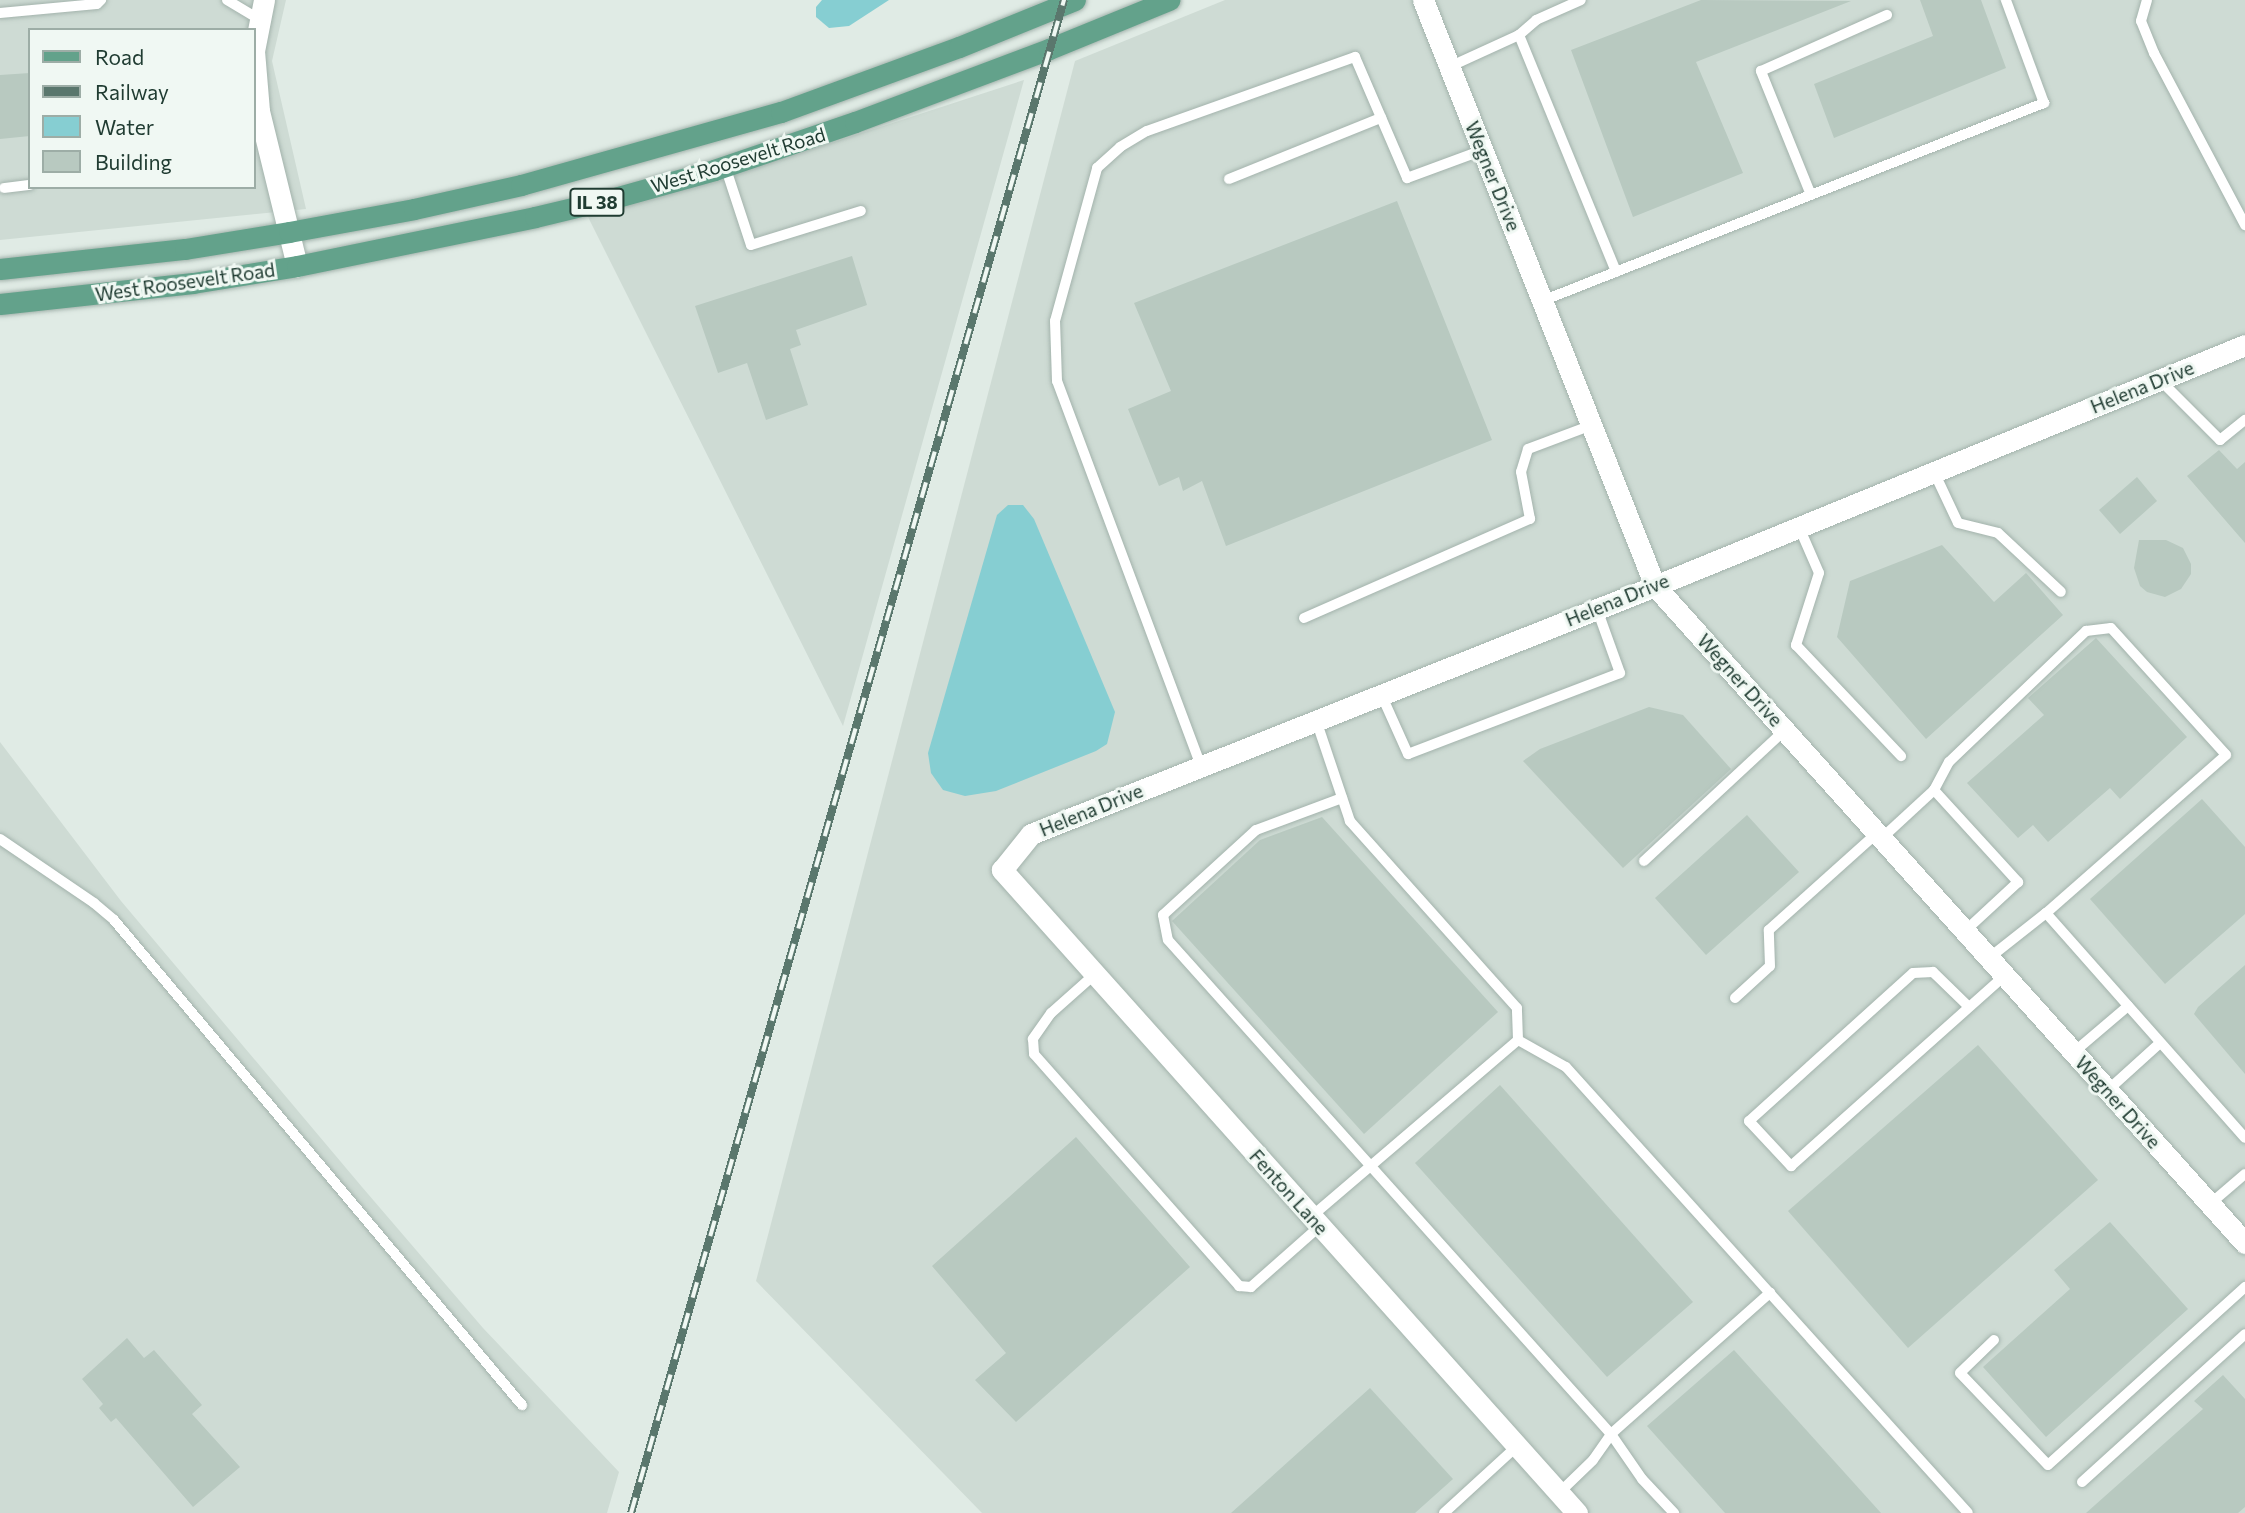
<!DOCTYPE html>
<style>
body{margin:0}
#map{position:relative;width:2245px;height:1513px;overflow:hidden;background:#e0ebe5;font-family:Commissioner,sans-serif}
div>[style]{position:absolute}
.built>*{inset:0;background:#cedbd4}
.water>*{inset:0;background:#86ced2}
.building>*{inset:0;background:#b8c9c0}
.roads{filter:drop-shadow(0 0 2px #a3b3ac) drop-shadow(0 0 2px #a3b3ac)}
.service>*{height:10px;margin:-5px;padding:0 5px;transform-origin:5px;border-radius:5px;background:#fff}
.minor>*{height:21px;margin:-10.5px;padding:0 10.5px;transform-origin:10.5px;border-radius:10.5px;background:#fff}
.primary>*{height:21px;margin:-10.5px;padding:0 10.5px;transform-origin:10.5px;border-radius:10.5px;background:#63a28b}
.rail>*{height:8px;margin-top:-4px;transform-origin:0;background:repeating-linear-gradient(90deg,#f0f8f3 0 16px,#5a776d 0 32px);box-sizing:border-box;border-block:2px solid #5a776d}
span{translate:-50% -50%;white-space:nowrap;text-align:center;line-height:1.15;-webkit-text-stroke:6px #f0f8f3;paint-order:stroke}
.shield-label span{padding:2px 5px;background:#f0f8f3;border:2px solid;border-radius:5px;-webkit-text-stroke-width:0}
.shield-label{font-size:18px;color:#203c32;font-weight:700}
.street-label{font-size:19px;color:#203c32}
.legend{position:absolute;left:28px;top:28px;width:228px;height:161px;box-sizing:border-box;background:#f0f8f3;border:2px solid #9dada6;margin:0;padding:9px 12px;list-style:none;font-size:21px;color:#203c32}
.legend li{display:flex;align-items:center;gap:14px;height:35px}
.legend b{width:35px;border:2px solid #9dada6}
</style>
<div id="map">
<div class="built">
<div style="clip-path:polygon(evenodd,0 0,286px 0,272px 61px,306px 209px,0 240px,0 0,30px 30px,254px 30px,254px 187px,30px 187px,30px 30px)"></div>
<div style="clip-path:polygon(1225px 0,2245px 0,2245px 1513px,982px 1513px,756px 1281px,1075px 61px)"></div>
<div style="clip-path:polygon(1024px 80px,843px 726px,588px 217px,828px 144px)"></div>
<div style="clip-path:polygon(0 742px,121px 901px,362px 1187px,483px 1328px,619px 1472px,607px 1513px,0 1513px)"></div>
</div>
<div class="water">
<div style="clip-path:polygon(822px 0,889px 0,849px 26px,829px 28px,816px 17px,816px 7px)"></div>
<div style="clip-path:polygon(1008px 505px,1023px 505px,1034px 519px,1115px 712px,1107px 744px,1096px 751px,996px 791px,965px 796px,943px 790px,931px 773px,928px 753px,997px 515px)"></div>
</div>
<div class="building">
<div style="clip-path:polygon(1701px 0,1851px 1px,1696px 62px,1743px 173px,1633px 217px,1571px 50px)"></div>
<div style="clip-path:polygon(1920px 0,1981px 0,2006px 68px,1834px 138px,1814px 84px,1933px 36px)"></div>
<div style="clip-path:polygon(30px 73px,30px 136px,0 139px,0 75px)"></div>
<div style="clip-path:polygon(1397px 201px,1492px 440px,1226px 546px,1202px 481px,1183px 491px,1179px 477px,1159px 486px,1128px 409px,1171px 391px,1134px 303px)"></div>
<div style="clip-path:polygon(852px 256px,867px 305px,796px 330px,801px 345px,790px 349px,808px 405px,766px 420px,747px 363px,718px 373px,695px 306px)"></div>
<div style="clip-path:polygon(2219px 450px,2237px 469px,2245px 462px,2245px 543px,2187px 476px)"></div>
<div style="clip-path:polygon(2137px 477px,2157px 501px,2120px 534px,2099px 510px)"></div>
<div style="clip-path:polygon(2139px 540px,2166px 540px,2183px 548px,2191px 564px,2191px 574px,2181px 589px,2165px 597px,2147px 592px,2140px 586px,2134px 568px)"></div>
<div style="clip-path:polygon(1942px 545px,1994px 602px,2026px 573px,2063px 615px,1926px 739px,1837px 637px,1850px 581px)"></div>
<div style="clip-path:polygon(2096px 638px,2187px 737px,2120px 799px,2110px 788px,2048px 842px,2033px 825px,2018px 838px,1967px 783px,2044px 715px,2028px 698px)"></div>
<div style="clip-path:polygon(1649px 707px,1683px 715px,1731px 769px,1623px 868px,1523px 761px,1540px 749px)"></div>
<div style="clip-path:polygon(2202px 799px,2245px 847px,2245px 914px,2165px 984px,2090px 899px)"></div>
<div style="clip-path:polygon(1747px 815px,1799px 872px,1706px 955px,1655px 898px)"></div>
<div style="clip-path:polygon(1322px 817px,1498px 1012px,1364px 1134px,1172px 921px,1260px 840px)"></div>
<div style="clip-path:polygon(2245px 965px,2245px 1074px,2194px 1014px,2198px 1007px)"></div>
<div style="clip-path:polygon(1978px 1045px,2098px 1180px,1908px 1348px,1788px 1211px)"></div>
<div style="clip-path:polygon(1500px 1085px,1693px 1302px,1607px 1377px,1415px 1163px)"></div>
<div style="clip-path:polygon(1076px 1137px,1190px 1267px,1016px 1422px,975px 1380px,1006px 1353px,932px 1266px)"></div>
<div style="clip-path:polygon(2110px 1222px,2188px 1309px,2046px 1437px,1983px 1367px,2070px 1289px,2054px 1270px)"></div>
<div style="clip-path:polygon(127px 1338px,144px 1358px,154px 1350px,202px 1405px,192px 1414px,240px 1467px,193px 1507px,116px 1418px,111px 1422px,99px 1408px,103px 1404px,82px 1379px)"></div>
<div style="clip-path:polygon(1734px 1350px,1881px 1513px,1725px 1513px,1647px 1426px)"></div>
<div style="clip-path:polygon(2223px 1375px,2245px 1399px,2245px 1507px,2238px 1513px,2086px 1513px,2203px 1409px,2194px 1401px)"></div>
<div style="clip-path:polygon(1370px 1388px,1453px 1479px,1415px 1513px,1231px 1513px)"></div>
</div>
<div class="roads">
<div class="service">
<div style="left:227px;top:0;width:39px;rotate:31deg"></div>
<div style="left:2147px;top:0;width:22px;rotate:106deg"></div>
<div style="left:2141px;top:21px;width:35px;rotate:68deg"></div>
<div style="left:2154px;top:53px;width:195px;rotate:62.1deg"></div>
<div style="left:0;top:13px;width:97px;rotate:-5.3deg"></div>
<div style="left:97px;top:4px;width:6px;rotate:-45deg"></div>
<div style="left:1519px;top:35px;width:256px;rotate:67.7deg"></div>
<div style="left:1449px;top:67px;width:77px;rotate:-24.6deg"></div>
<div style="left:1519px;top:35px;width:23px;rotate:-41deg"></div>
<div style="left:1536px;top:20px;width:49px;rotate:-24deg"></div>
<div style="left:725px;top:166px;width:83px;rotate:71.8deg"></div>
<div style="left:751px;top:245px;width:115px;rotate:-17.2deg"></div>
<div style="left:1229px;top:179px;width:164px;rotate:-21.9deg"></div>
<div style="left:4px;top:188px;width:26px;rotate:-7deg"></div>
<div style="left:1811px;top:195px;width:134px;rotate:-112deg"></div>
<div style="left:1761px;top:71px;width:138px;rotate:-24deg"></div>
<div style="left:1542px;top:301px;width:540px;rotate:-21.53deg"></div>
<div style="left:2044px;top:103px;width:110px;rotate:-110.3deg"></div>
<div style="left:2160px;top:380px;width:85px;rotate:45deg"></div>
<div style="left:2220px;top:440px;width:32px;rotate:-39deg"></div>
<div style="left:1934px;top:472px;width:56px;rotate:64.8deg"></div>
<div style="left:1958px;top:523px;width:41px;rotate:14deg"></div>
<div style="left:1998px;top:533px;width:86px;rotate:43.1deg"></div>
<div style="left:1799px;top:527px;width:50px;rotate:66.5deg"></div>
<div style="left:1819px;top:573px;width:76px;rotate:107.7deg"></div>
<div style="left:1796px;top:645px;width:153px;rotate:46.6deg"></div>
<div style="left:1304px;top:618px;width:247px;rotate:-23.7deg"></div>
<div style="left:1530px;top:519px;width:48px;rotate:-100.8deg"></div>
<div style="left:1521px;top:472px;width:24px;rotate:-73deg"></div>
<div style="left:1528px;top:449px;width:68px;rotate:-20.6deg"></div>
<div style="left:1381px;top:694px;width:66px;rotate:65.8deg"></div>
<div style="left:1408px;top:754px;width:227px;rotate:-20.9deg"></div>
<div style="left:1620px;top:673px;width:68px;rotate:-109.8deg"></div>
<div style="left:1201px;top:766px;width:411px;rotate:-110.5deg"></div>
<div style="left:1057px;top:381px;width:60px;rotate:-91.9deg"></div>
<div style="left:1055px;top:321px;width:159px;rotate:-74.6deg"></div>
<div style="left:1097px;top:168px;width:31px;rotate:-42deg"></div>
<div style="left:1120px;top:147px;width:31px;rotate:-31deg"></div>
<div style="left:1147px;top:131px;width:221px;rotate:-19.6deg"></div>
<div style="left:1355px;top:57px;width:132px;rotate:66.7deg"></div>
<div style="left:1407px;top:178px;width:81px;rotate:-20.2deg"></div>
<div style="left:1934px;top:790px;width:125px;rotate:47.6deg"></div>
<div style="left:2018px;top:882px;width:72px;rotate:137.2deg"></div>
<div style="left:1342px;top:798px;width:92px;rotate:159.6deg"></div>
<div style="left:1256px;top:830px;width:126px;rotate:137.6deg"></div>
<div style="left:1163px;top:915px;width:25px;rotate:79deg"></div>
<div style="left:1168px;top:940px;width:664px;rotate:48.12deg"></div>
<div style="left:1611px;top:1434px;width:55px;rotate:55.4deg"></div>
<div style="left:1642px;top:1479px;width:47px;rotate:46.7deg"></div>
<div style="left:1882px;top:838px;width:71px;rotate:-42.7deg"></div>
<div style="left:1934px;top:790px;width:32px;rotate:-62deg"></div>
<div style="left:1949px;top:762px;width:190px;rotate:-43.7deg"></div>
<div style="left:2086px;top:631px;width:25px;rotate:-7deg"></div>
<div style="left:2111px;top:628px;width:171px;rotate:47.8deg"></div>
<div style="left:2226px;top:755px;width:240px;rotate:138.7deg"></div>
<div style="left:0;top:839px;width:114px;rotate:34.2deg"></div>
<div style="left:94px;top:903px;width:26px;rotate:40deg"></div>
<div style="left:114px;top:920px;width:634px;rotate:49.93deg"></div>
<div style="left:1644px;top:861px;width:192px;rotate:-42.9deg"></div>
<div style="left:1989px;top:958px;width:73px;rotate:-38.3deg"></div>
<div style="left:2046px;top:913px;width:300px;rotate:48.5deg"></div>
<div style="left:1095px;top:974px;width:59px;rotate:138.4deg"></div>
<div style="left:1051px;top:1013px;width:32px;rotate:125deg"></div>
<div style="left:1033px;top:1039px;width:15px;rotate:86deg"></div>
<div style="left:1034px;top:1054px;width:310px;rotate:48.5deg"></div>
<div style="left:1239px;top:1286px;width:12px;rotate:5deg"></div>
<div style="left:1251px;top:1287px;width:92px;rotate:-41.5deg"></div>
<div style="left:1735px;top:998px;width:47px;rotate:-42.4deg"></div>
<div style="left:1770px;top:966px;width:36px;rotate:-92deg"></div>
<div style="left:1769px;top:930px;width:145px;rotate:-41.9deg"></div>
<div style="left:1968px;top:1006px;width:49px;rotate:-135.8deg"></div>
<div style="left:1933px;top:972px;width:20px;rotate:177deg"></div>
<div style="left:1913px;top:973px;width:221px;rotate:137.9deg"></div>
<div style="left:1749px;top:1121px;width:62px;rotate:47deg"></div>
<div style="left:1791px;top:1166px;width:287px;rotate:-41.7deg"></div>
<div style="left:1518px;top:1040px;width:55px;rotate:29.4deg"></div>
<div style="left:1566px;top:1067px;width:600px;rotate:47.97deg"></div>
<div style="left:2074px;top:1052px;width:71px;rotate:-40.4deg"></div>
<div style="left:2108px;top:1090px;width:70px;rotate:-42.1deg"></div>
<div style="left:2210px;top:1204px;width:46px;rotate:-40.6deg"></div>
<div style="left:1312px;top:1216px;width:271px;rotate:-40.5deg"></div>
<div style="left:1518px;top:1040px;width:32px;rotate:-92deg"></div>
<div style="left:1517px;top:1008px;width:251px;rotate:-131.8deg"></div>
<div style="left:1350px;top:821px;width:107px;rotate:-108.6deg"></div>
<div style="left:1994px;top:1340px;width:47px;rotate:135.9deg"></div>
<div style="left:1960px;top:1373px;width:127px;rotate:46.3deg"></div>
<div style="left:2048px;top:1465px;width:266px;rotate:-42.1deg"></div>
<div style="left:2082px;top:1482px;width:220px;rotate:-42.2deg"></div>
<div style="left:1559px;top:1493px;width:47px;rotate:-44.1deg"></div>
<div style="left:1593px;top:1460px;width:32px;rotate:-55deg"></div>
<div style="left:1611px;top:1434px;width:213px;rotate:-41.6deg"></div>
<div style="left:1444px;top:1513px;width:99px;rotate:-42.5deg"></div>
</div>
<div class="minor">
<div style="left:264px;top:0;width:52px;rotate:101.1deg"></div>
<div style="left:254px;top:51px;width:60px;rotate:85.2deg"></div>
<div style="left:259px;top:111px;width:160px;rotate:76.2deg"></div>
<div style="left:1423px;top:0;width:630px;rotate:68.4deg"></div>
<div style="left:1655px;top:586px;width:883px;rotate:48.08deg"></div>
<div style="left:1577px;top:1513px;width:863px;rotate:-131.8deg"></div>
<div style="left:1002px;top:870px;width:46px;rotate:-51.1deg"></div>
<div style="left:1031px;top:834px;width:671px;rotate:-21.67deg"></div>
<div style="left:1655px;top:586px;width:637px;rotate:-22.22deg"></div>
</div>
<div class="primary">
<div style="left:0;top:269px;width:186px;rotate:-6.2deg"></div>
<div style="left:185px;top:249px;width:105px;rotate:-9.3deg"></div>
<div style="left:289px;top:232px;width:127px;rotate:-10.4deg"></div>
<div style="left:414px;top:209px;width:110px;rotate:-12.6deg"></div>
<div style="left:521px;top:185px;width:270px;rotate:-15.7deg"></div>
<div style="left:781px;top:112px;width:189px;rotate:-20.1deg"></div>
<div style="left:959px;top:47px;width:125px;rotate:-22.1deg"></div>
<div style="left:0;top:304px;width:194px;rotate:-6.2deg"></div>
<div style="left:193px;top:283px;width:105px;rotate:-9.3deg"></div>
<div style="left:297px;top:266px;width:243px;rotate:-11.6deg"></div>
<div style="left:535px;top:217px;width:81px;rotate:-13.5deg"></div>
<div style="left:614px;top:198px;width:104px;rotate:-15.6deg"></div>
<div style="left:714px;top:170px;width:149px;rotate:-18.8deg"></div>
<div style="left:855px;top:122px;width:207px;rotate:-20.6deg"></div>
<div style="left:1049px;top:49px;width:130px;rotate:-22.2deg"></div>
</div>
</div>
<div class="rail">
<div style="left:631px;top:1513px;width:1574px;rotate:-74.03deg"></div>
</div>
<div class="shield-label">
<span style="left:597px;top:202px">IL 38</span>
</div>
<div class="street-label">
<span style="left:738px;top:160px;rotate:-17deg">West Roosevelt Road</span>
<span style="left:1493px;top:176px;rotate:68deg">Wegner Drive</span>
<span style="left:185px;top:282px;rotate:-8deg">West Roosevelt Road</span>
<span style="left:2142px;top:387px;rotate:-22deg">Helena Drive</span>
<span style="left:1617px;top:600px;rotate:-22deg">Helena Drive</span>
<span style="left:1740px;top:680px;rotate:48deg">Wegner Drive</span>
<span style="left:1091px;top:810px;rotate:-22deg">Helena Drive</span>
<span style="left:2118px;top:1102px;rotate:48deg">Wegner Drive</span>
<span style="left:1289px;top:1192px;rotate:48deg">Fenton Lane</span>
</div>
<ul class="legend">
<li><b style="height:9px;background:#63a28b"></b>Road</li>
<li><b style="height:9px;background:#5a776d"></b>Railway</li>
<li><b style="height:19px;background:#86ced2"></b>Water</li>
<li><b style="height:19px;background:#b8c9c0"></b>Building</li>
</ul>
</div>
